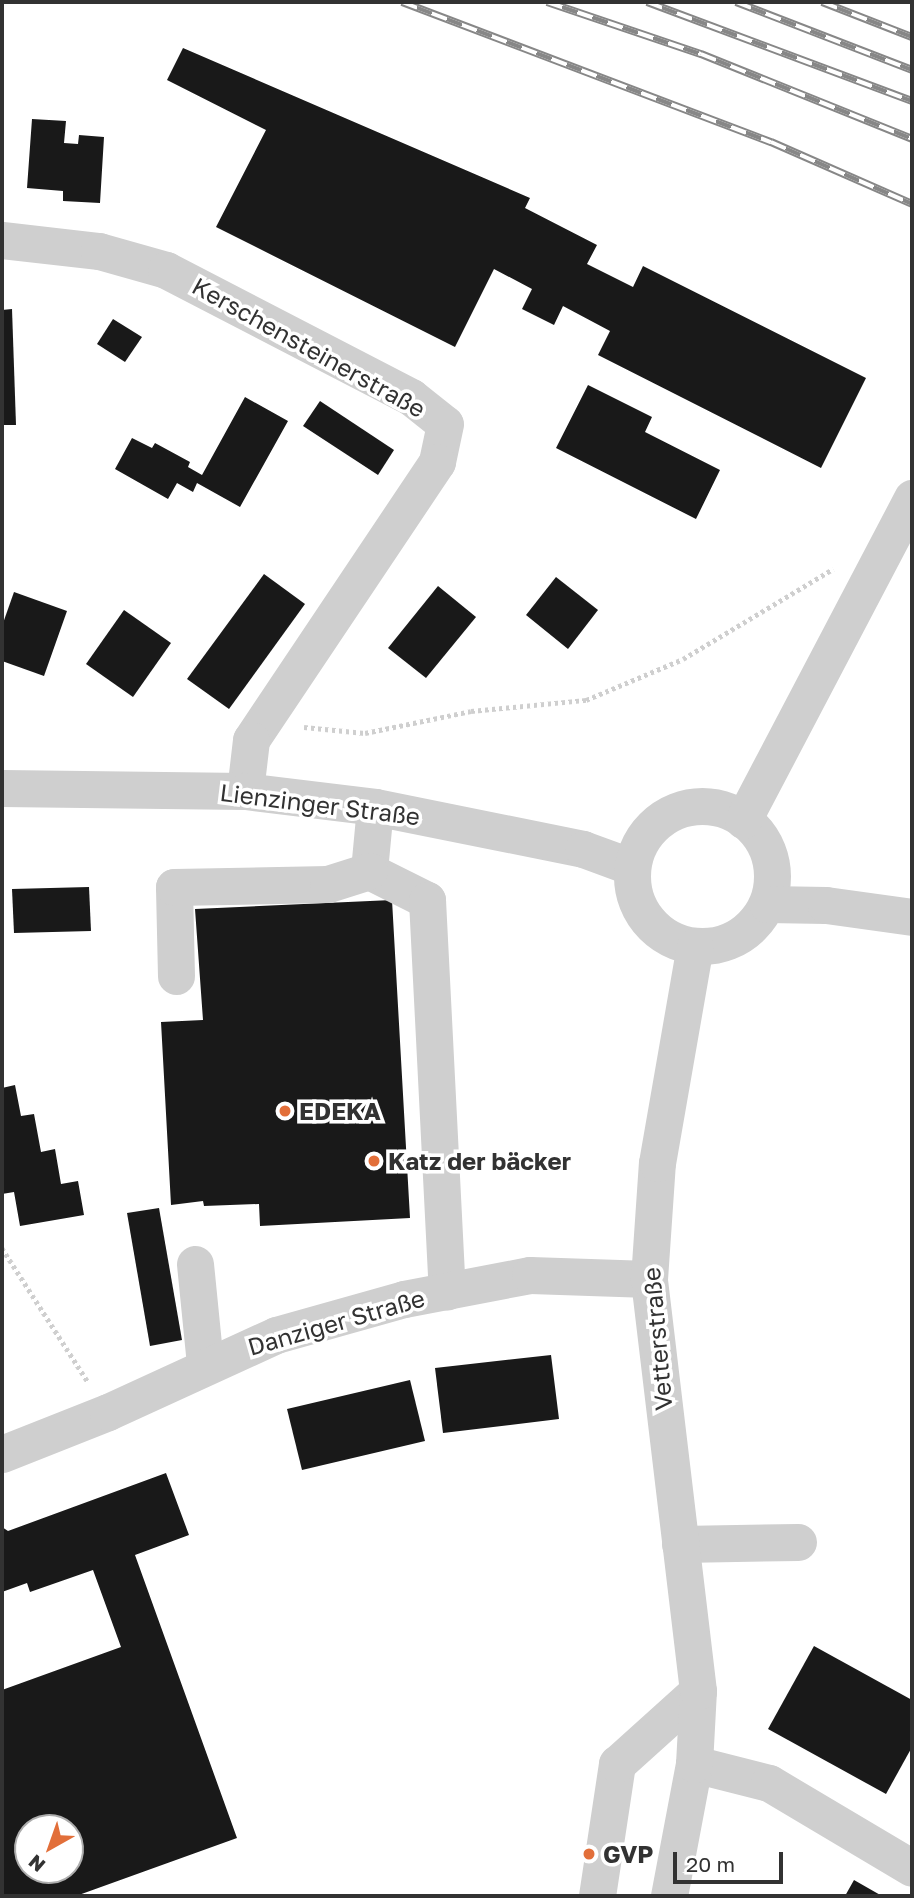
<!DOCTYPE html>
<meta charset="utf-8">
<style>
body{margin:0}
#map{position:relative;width:914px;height:1898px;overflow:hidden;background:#fff;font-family:"Golos Text",sans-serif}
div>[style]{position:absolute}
.building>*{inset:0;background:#191919}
.path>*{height:4.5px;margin-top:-2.25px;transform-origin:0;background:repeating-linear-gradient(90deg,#cfcfcf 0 3.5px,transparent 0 7px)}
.minor>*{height:37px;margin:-18.5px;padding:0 18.5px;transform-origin:18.5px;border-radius:18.5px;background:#cfcfcf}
.minor>.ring{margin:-18.5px;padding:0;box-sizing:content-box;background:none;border:37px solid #cfcfcf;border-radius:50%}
.rail>*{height:8px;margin-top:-4px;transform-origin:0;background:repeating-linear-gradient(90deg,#fff 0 16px,#878787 0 32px);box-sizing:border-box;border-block:2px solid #878787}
.dots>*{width:19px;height:19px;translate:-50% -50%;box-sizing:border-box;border:4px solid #fff;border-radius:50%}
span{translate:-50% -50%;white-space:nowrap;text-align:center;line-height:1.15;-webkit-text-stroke:7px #fff;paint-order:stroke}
.street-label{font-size:24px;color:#323232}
.poi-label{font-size:24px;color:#323232;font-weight:700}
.left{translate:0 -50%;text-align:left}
.frame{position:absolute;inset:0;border:4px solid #323232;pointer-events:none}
.north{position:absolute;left:14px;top:1814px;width:70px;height:70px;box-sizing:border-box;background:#fff;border:2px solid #adadad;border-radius:50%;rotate:220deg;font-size:19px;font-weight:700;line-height:28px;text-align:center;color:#323232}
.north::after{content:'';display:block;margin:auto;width:24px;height:32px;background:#e26f3a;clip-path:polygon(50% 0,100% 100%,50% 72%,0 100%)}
.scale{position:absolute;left:673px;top:1852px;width:110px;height:32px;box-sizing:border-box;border:4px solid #323232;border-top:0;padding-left:9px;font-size:21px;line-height:24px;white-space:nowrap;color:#323232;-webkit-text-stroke:5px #fff;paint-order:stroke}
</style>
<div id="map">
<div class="building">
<div style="clip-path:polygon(183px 48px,530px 198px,525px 208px,597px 245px,587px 264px,633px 287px,643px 266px,866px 378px,821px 468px,598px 355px,610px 331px,563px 306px,554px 325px,522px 309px,532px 289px,494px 269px,455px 347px,216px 227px,266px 130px,167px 80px)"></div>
<div style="clip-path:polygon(32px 119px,66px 121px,64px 143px,78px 144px,79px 135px,104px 137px,100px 203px,63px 201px,63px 191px,27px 188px)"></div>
<div style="clip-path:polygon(12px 309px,16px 425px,2px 425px,2px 310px)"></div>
<div style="clip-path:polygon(113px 319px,142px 337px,125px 362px,97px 344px)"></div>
<div style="clip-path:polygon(588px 385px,652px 417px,645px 432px,720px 470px,696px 519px,556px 448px)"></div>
<div style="clip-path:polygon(245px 397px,288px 421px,240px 507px,197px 483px,193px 492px,177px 483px,168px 499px,115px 469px,132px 438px,152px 448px,155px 443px,190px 462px,188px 467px,202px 475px)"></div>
<div style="clip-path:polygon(320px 401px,394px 450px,378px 475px,303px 426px)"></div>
<div style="clip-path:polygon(264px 574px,305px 604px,229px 709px,187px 679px)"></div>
<div style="clip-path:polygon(556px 577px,598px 610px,568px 649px,526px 615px)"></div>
<div style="clip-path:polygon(438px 586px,476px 617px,426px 678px,388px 648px)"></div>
<div style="clip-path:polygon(14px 592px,67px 611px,44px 676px,2px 661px,2px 626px)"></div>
<div style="clip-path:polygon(124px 610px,171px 643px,133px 697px,86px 664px)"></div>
<div style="clip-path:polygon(89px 887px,91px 931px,14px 933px,12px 889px)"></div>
<div style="clip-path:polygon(392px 900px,410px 1218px,260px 1226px,259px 1204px,204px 1206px,203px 1201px,171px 1205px,161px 1022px,203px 1020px,195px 909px)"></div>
<div style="clip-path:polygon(15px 1085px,21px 1116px,34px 1114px,41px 1152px,55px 1149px,61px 1184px,78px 1181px,84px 1215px,20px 1226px,14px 1192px,2px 1194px,2px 1088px)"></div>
<div style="clip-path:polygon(159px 1208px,182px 1340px,150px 1346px,127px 1213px)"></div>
<div style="clip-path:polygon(551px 1355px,559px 1419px,443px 1433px,435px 1368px)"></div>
<div style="clip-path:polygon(410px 1380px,425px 1441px,302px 1470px,287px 1409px)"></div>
<div style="clip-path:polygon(evenodd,166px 1473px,189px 1535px,135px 1555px,237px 1838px,76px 1896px,2px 1896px,2px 1690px,121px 1647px,93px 1570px,30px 1592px,27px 1583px,2px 1592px,2px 1527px,8px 1531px,166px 1473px,28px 1828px,70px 1828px,70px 1870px,28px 1870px,28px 1828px)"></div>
<div style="clip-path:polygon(814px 1646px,912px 1700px,912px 1747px,886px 1794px,768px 1729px)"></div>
<div style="clip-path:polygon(854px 1880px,882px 1896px,845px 1896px)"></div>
</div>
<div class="path">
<div style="left:304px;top:727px;width:61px;rotate:5.6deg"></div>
<div style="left:365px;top:733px;width:108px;rotate:-11.7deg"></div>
<div style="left:471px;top:711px;width:116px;rotate:-5.5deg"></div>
<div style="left:586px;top:700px;width:105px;rotate:-22.9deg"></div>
<div style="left:683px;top:659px;width:175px;rotate:-31deg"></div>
<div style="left:2px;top:1248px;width:159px;rotate:57.3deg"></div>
</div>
<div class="minor">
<div style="left:2px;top:240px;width:98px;rotate:6.5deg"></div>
<div style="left:99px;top:251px;width:70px;rotate:15.8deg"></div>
<div style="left:166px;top:270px;width:276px;rotate:27.4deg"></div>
<div style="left:411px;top:397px;width:43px;rotate:38.5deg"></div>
<div style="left:445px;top:424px;width:39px;rotate:102deg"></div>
<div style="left:437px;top:462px;width:334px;rotate:123.8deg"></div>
<div style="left:251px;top:740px;width:51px;rotate:96.7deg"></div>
<div style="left:2px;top:788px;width:243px;rotate:0.7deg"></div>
<div style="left:245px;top:791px;width:131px;rotate:7deg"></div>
<div style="left:375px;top:807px;width:212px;rotate:11.4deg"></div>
<div style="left:583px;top:849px;width:52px;rotate:20.2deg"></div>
<div class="ring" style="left:632px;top:806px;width:103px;height:103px"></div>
<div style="left:375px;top:807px;width:64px;rotate:95.4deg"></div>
<div style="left:369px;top:871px;width:65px;rotate:26.6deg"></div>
<div style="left:427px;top:900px;width:392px;rotate:87.1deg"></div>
<div style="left:743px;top:820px;width:364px;rotate:-62.3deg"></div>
<div style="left:767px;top:904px;width:59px;rotate:1deg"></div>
<div style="left:826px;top:905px;width:87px;rotate:7.9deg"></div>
<div style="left:176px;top:976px;width:89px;rotate:-91.3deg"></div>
<div style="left:174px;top:887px;width:154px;rotate:-1.1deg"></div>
<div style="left:328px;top:884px;width:43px;rotate:-17.6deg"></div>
<div style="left:195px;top:1264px;width:100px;rotate:84.3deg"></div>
<div style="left:2px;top:1454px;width:114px;rotate:-21.6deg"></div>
<div style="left:108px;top:1412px;width:185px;rotate:-24.6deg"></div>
<div style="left:276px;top:1335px;width:133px;rotate:-15.7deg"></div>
<div style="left:404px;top:1299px;width:128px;rotate:-10.8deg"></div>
<div style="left:530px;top:1275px;width:119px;rotate:1.9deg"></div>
<div style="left:680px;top:1544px;width:118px;rotate:-1deg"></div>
<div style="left:694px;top:1764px;width:77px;rotate:14.2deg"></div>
<div style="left:769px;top:1783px;width:166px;rotate:30.7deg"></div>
<div style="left:597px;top:1896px;width:134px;rotate:-81.4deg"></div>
<div style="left:617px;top:1764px;width:109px;rotate:-42deg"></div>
<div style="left:669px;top:1896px;width:134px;rotate:-79.3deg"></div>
<div style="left:694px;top:1764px;width:73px;rotate:-86.9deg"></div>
<div style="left:698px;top:1691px;width:415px;rotate:-96.8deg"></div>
<div style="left:649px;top:1279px;width:116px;rotate:-86.1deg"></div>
<div style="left:657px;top:1163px;width:220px;rotate:-80.1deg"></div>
</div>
<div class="rail">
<div style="left:402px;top:2px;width:395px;rotate:20.8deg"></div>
<div style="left:771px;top:142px;width:154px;rotate:23.7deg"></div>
<div style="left:547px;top:2px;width:163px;rotate:18.7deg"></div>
<div style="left:701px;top:54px;width:227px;rotate:21.9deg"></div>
<div style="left:647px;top:2px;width:283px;rotate:20.5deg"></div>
<div style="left:736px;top:2px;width:189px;rotate:21.1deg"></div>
<div style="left:822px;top:2px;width:97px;rotate:21.3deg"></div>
</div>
<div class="dots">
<div style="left:285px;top:1111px;background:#e26f3a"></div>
<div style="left:374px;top:1161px;background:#e26f3a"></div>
<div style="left:589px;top:1854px;background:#e26f3a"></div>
</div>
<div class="street-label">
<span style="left:309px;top:347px;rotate:29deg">Kerschensteinerstraße</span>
<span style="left:320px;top:804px;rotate:7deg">Lienzinger Straße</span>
<span style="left:336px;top:1322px;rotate:-16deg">Danziger Straße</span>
<span style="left:657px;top:1339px;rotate:-95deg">Vetterstraße</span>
</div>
<div class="poi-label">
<span class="left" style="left:299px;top:1111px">EDEKA</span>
<span class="left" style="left:388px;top:1161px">Katz der bäcker</span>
<span class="left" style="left:603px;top:1854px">GVP</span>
</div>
<div class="frame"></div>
<div class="north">N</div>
<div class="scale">20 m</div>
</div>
